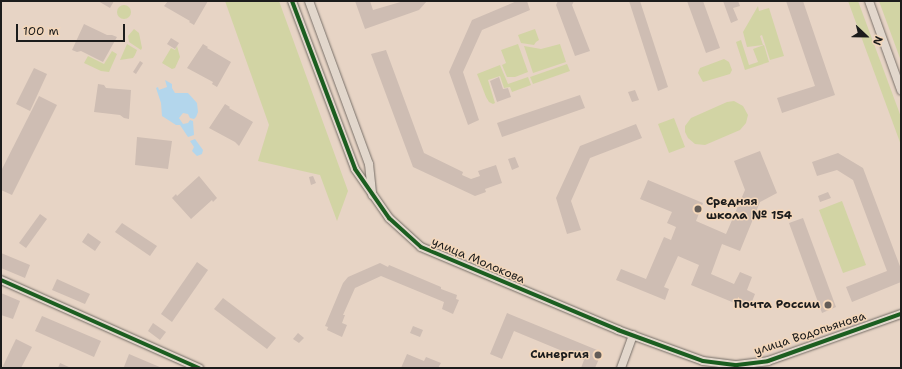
<!DOCTYPE html>
<meta charset="utf-8">
<style>
body{margin:0}
#map{position:relative;width:902px;height:369px;overflow:hidden;background:#e7d4c5;font-family:"Shantell Sans",sans-serif}
div>[style]{position:absolute}
.green>*{inset:0;background:#d2d4a4}
.round{border-radius:50%}
.water>*{inset:0;background:#b3d6ec}
.building>*{inset:0;background:#cebdb3}
.roads{filter:drop-shadow(0 0 1px #776f68) drop-shadow(0 0 1px #776f68)}
.minor>*{height:8px;margin:-4px;padding:0 4px;transform-origin:4px;border-radius:4px;background:#e2d7cc}
.cycleway>*{height:4px;margin:-2px;padding:0 2px;transform-origin:2px;border-radius:2px;background:#1b5e20}
.dots>*{width:11px;height:11px;translate:-50% -50%;box-sizing:border-box;border:2px solid #f4d7ba;border-radius:50%}
span{translate:-50% -50%;white-space:nowrap;text-align:center;line-height:1.15;-webkit-text-stroke:3px #f4d7ba;paint-order:stroke}
.poi-label{font-size:12px;color:#1c1c1c;font-weight:700}
.left{translate:0 -50%;text-align:left}
.right{translate:-100% -50%;text-align:right}
.street-label{font-size:12px;color:#1c1c1c}
.frame{position:absolute;inset:0;border:2px solid #1c1c1c;pointer-events:none}
.north{position:absolute;left:846px;top:16px;width:40px;height:40px;-webkit-text-stroke:3px #f4d7ba;paint-order:stroke;rotate:112deg;font-size:11px;font-weight:700;line-height:16px;text-align:center;color:#1c1c1c}
.north::after{content:'';display:block;margin:auto;width:14px;height:18px;background:#1c1c1c;clip-path:polygon(50% 0,100% 100%,50% 72%,0 100%)}
.scale{position:absolute;left:16px;top:24px;width:109px;height:18px;box-sizing:border-box;border:2px solid #1c1c1c;border-top:0;padding-left:5px;font-size:12px;line-height:14px;white-space:nowrap;color:#1c1c1c;-webkit-text-stroke:3px #f4d7ba;paint-order:stroke}
</style>
<div id="map">
<div class="green">
<div style="clip-path:polygon(225px 1px,279px 1px,348px 191px,337px 221px,320px 175px,258px 161px,269px 125px)"></div>
<div style="clip-path:polygon(848px 1px,858px 1px,901px 117px,901px 145px)"></div>
<div style="clip-path:polygon(879px 1px,901px 1px,901px 61px)"></div>
<div class="round" style="left:117px;top:5px;width:14px;height:14px"></div>
<div style="clip-path:polygon(758px 6px,759px 11px,769px 8px,784px 56px,770px 60px,762px 35px,760px 36px,763px 45px,747px 47px,743px 32px)"></div>
<div style="clip-path:polygon(134px 29px,139px 33px,142px 48px,141px 50px,129px 42px,128px 36px)"></div>
<div style="clip-path:polygon(535px 29px,539px 40px,536px 42px,534px 45px,521px 43px,518px 35px)"></div>
<div style="clip-path:polygon(741px 40px,749px 65px,758px 62px,753px 49px,764px 45px,769px 62px,745px 70px,736px 42px)"></div>
<div style="clip-path:polygon(127px 44px,137px 50px,135px 55px,133px 58px,120px 60px)"></div>
<div style="clip-path:polygon(518px 44px,528px 72px,515px 77px,507px 77px,502px 65px,506px 63px,501px 50px)"></div>
<div style="clip-path:polygon(560px 44px,566px 62px,533px 73px,524px 46px,541px 49px)"></div>
<div style="clip-path:polygon(177px 46px,180px 57px,175px 68px,172px 69px,162px 63px,171px 48px,175px 50px)"></div>
<div style="clip-path:polygon(112px 51px,117px 54px,109px 72px,101px 71px,84px 63px,88px 56px,104px 64px)"></div>
<div style="clip-path:polygon(724px 59px,729px 62px,732px 70px,730px 74px,703px 82px,698px 73px,700px 68px)"></div>
<div style="clip-path:polygon(567px 64px,570px 71px,533px 84px,530px 77px)"></div>
<div style="clip-path:polygon(500px 65px,508px 84px,528px 77px,531px 85px,512px 92px,510px 87px,504px 88px,500px 76px,488px 80px,495px 103px,493px 104px,489px 102px,486px 97px,477px 74px)"></div>
<div style="clip-path:polygon(734px 101px,743px 106px,748px 115px,746px 123px,740px 130px,705px 145px,695px 144px,688px 138px,685px 132px,685px 126px,691px 118px,727px 102px)"></div>
<div style="clip-path:polygon(674px 118px,685px 147px,669px 153px,658px 124px)"></div>
<div style="clip-path:polygon(842px 201px,866px 265px,843px 273px,819px 210px)"></div>
</div>
<div class="water">
<div style="clip-path:polygon(165px 80px,172px 84px,172px 88px,175px 93px,188px 93px,197px 103px,198px 112px,196px 117px,194px 119px,190px 118px,188px 114px,183px 113px,179px 118px,183px 124px,188px 123px,190px 120px,193px 121px,194px 135px,188px 137px,180px 125px,176px 125px,162px 116px,161px 103px,156px 88px,158px 87px,159px 90px,167px 87px)"></div>
<div style="clip-path:polygon(195px 139px,203px 150px,202px 154px,197px 156px,192px 151px,194px 147px,190px 141px)"></div>
</div>
<div class="building">
<div style="clip-path:polygon(98px 1px,114px 1px,110px 8px)"></div>
<div style="clip-path:polygon(168px 1px,208px 1px,194px 25px,189px 22px,190px 21px,164px 6px)"></div>
<div style="clip-path:polygon(355px 1px,370px 1px,373px 10px,404px 1px,427px 1px,419px 10px,365px 29px)"></div>
<div style="clip-path:polygon(517px 1px,527px 1px,530px 10px,482px 30px,463px 72px,479px 120px,468px 125px,449px 72px,472px 20px)"></div>
<div style="clip-path:polygon(558px 1px,574px 1px,572px 5px,590px 51px,575px 56px,556px 5px)"></div>
<div style="clip-path:polygon(629px 1px,640px 1px,668px 87px,658px 91px)"></div>
<div style="clip-path:polygon(687px 1px,703px 1px,720px 48px,706px 53px)"></div>
<div style="clip-path:polygon(723px 1px,738px 1px,740px 6px,733px 8px,738px 20px,731px 23px)"></div>
<div style="clip-path:polygon(786px 1px,803px 1px,835px 95px,782px 113px,777px 98px,815px 86px)"></div>
<div style="clip-path:polygon(84px 24px,107px 35px,112px 35px,117px 37px,103px 62px,81px 51px,77px 52px,72px 50px)"></div>
<div style="clip-path:polygon(171px 38px,179px 43px,175px 49px,167px 44px)"></div>
<div style="clip-path:polygon(203px 44px,208px 47px,207px 48px,231px 62px,217px 87px,212px 84px,213px 82px,187px 68px)"></div>
<div style="clip-path:polygon(386px 50px,424px 153px,463px 172px,462px 175px,471px 179px,480px 176px,478px 171px,496px 165px,502px 183px,485px 189px,486px 192px,475px 196px,413px 167px,371px 54px)"></div>
<div style="clip-path:polygon(140px 61px,143px 63px,136px 74px,133px 72px)"></div>
<div style="clip-path:polygon(34px 68px,47px 74px,30px 111px,16px 104px)"></div>
<div style="clip-path:polygon(499px 77px,503px 89px,508px 88px,511px 97px,497px 102px,490px 81px)"></div>
<div style="clip-path:polygon(98px 84px,104px 85px,106px 88px,131px 90px,129px 119px,124px 118px,120px 115px,94px 112px)"></div>
<div style="clip-path:polygon(635px 90px,639px 100px,632px 102px,628px 92px)"></div>
<div style="clip-path:polygon(580px 95px,585px 108px,502px 137px,497px 123px)"></div>
<div style="clip-path:polygon(39px 96px,57px 105px,12px 195px,1px 190px,1px 171px)"></div>
<div style="clip-path:polygon(225px 104px,230px 107px,229px 108px,253px 122px,239px 146px,235px 142px,209px 128px)"></div>
<div style="clip-path:polygon(636px 124px,642px 138px,590px 158px,571px 201px,581px 230px,567px 234px,556px 198px,580px 146px)"></div>
<div style="clip-path:polygon(137px 137px,172px 141px,168px 169px,135px 165px)"></div>
<div style="clip-path:polygon(760px 151px,777px 193px,760px 202px,740px 251px,722px 244px,711px 274px,734px 284px,740px 272px,752px 277px,747px 290px,755px 294px,749px 309px,691px 285px,699px 265px,678px 256px,664px 287px,669px 289px,665px 300px,616px 280px,621px 269px,646px 279px,664px 237px,671px 240px,676px 227px,667px 223px,672px 212px,640px 199px,648px 180px,703px 203px,696px 221px,726px 234px,745px 190px,734px 161px)"></div>
<div style="clip-path:polygon(838px 153px,863px 168px,901px 269px,901px 282px,852px 302px,846px 287px,887px 271px,853px 180px,837px 170px,817px 176px,812px 162px)"></div>
<div style="clip-path:polygon(515px 157px,519px 167px,512px 170px,508px 159px)"></div>
<div style="clip-path:polygon(199px 176px,217px 198px,213px 202px,212px 200px,191px 219px,172px 198px,176px 194px,177px 196px)"></div>
<div style="clip-path:polygon(313px 176px,316px 183px,311px 185px,309px 177px)"></div>
<div style="clip-path:polygon(828px 192px,831px 198px,820px 202px,818px 196px)"></div>
<div style="clip-path:polygon(40px 214px,47px 219px,26px 248px,19px 243px)"></div>
<div style="clip-path:polygon(803px 218px,836px 307px,822px 313px,789px 223px)"></div>
<div style="clip-path:polygon(122px 223px,157px 246px,150px 256px,115px 232px)"></div>
<div style="clip-path:polygon(88px 233px,101px 242px,95px 251px,82px 242px)"></div>
<div style="clip-path:polygon(1px 253px,30px 265px,25px 278px,1px 268px)"></div>
<div style="clip-path:polygon(197px 262px,208px 270px,172px 322px,161px 314px)"></div>
<div style="clip-path:polygon(380px 263px,388px 267px,389px 265px,441px 287px,441px 289px,457px 295px,456px 299px,459px 300px,453px 314px,442px 309px,444px 302px,381px 276px,355px 288px,343px 315px,345px 315px,342px 323px,347px 325px,342px 337px,327px 330px,328px 327px,325px 326px,343px 283px,348px 277px)"></div>
<div style="clip-path:polygon(57px 279px,90px 294px,85px 304px,52px 290px)"></div>
<div style="clip-path:polygon(1px 293px,20px 301px,13px 319px,1px 315px)"></div>
<div style="clip-path:polygon(223px 298px,276px 338px,267px 349px,214px 309px)"></div>
<div style="clip-path:polygon(507px 313px,602px 352px,595px 368px,581px 368px,584px 360px,514px 331px,502px 359px,490px 354px)"></div>
<div style="clip-path:polygon(42px 316px,101px 341px,94px 357px,35px 331px)"></div>
<div style="clip-path:polygon(153px 323px,166px 332px,160px 340px,148px 331px)"></div>
<div style="clip-path:polygon(413px 326px,423px 330px,420px 337px,410px 333px)"></div>
<div style="clip-path:polygon(298px 333px,304px 338px,299px 343px,293px 339px)"></div>
<div style="clip-path:polygon(16px 339px,32px 347px,21px 368px,2px 368px)"></div>
<div style="clip-path:polygon(129px 354px,162px 368px,124px 367px)"></div>
<div style="clip-path:polygon(407px 354px,424px 361px,426px 357px,441px 363px,438px 368px,401px 368px)"></div>
<div style="clip-path:polygon(60px 363px,71px 368px,58px 368px)"></div>
</div>
<div class="roads">
<div class="minor">
<div style="left:292px;top:1px;width:179px;rotate:69.4deg"></div>
<div style="left:355px;top:169px;width:60px;rotate:55.2deg"></div>
<div style="left:389px;top:218px;width:43px;rotate:42.2deg"></div>
<div style="left:421px;top:247px;width:214px;rotate:22.8deg"></div>
<div style="left:618px;top:330px;width:90px;rotate:20deg"></div>
<div style="left:703px;top:361px;width:34px;rotate:7deg"></div>
<div style="left:737px;top:365px;width:31px;rotate:-7deg"></div>
<div style="left:768px;top:361px;width:141px;rotate:-19.5deg"></div>
<div style="left:309px;top:1px;width:174px;rotate:69.8deg"></div>
<div style="left:369px;top:164px;width:31px;rotate:84deg"></div>
<div style="left:869px;top:1px;width:95px;rotate:70.2deg"></div>
<div style="left:1px;top:280px;width:217px;rotate:24deg"></div>
<div style="left:621px;top:368px;width:35px;rotate:-70deg"></div>
</div>
</div>
<div class="cycleway">
<div style="left:292px;top:1px;width:179px;rotate:69.4deg"></div>
<div style="left:355px;top:169px;width:60px;rotate:55.2deg"></div>
<div style="left:389px;top:218px;width:43px;rotate:42.2deg"></div>
<div style="left:421px;top:247px;width:214px;rotate:22.8deg"></div>
<div style="left:618px;top:330px;width:90px;rotate:20deg"></div>
<div style="left:703px;top:361px;width:34px;rotate:7deg"></div>
<div style="left:737px;top:365px;width:31px;rotate:-7deg"></div>
<div style="left:768px;top:361px;width:141px;rotate:-19.5deg"></div>
<div style="left:1px;top:280px;width:217px;rotate:24deg"></div>
</div>
<div class="dots">
<div style="left:698px;top:209px;background:#635c57"></div>
<div style="left:828px;top:305px;background:#635c57"></div>
<div style="left:598px;top:355px;background:#635c57"></div>
</div>
<div class="poi-label">
<span class="left" style="left:706px;top:209px">Средняя<br>школа № 154</span>
<span class="right" style="left:820px;top:305px">Почта России</span>
<span class="right" style="left:589px;top:355px">Синергия</span>
</div>
<div class="street-label">
<span style="left:478px;top:261px;rotate:23deg">улица Молокова</span>
<span style="left:810px;top:334px;rotate:-18deg">улица Водопьянова</span>
</div>
<div class="frame"></div>
<div class="north">N</div>
<div class="scale">100 m</div>
</div>
